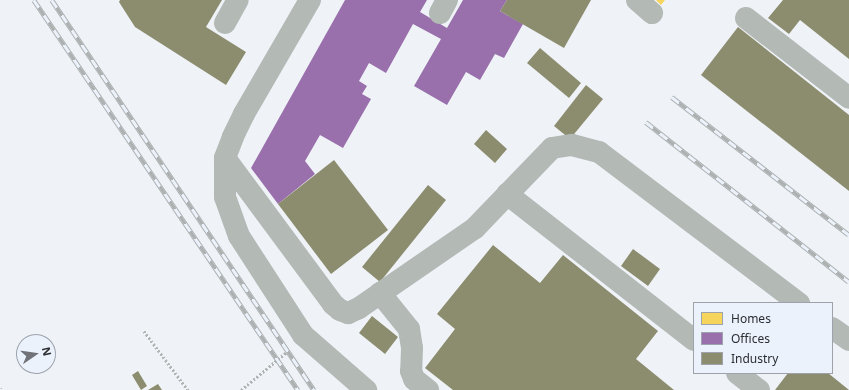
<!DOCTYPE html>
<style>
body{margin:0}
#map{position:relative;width:849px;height:390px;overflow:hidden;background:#eff3f8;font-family:"Noto Sans",sans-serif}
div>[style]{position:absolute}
.homes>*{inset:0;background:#f6d55c}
.offices>*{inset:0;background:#9970ab}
.industry>*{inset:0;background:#8c8c6e}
.path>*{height:2.5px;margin-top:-1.25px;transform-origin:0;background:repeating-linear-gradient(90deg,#b0b4b3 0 2px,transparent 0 4px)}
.minor>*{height:22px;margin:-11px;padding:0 11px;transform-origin:11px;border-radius:11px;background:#b3b9b5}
.rail>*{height:4.5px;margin-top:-2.25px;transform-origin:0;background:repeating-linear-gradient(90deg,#ebf2fc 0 9px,#acb0b0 0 18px);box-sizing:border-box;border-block:1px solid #acb0b0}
span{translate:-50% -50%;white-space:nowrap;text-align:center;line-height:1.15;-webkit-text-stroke:4px #ebf2fc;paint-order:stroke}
.legend{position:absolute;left:693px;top:302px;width:140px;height:72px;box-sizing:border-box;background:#ebf2fc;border:1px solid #9ea3ab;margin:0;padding:5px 7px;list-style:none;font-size:12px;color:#2b2d31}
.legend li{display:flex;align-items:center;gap:8px;height:20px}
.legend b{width:20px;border:1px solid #9ea3ab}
.north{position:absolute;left:16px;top:334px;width:40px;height:40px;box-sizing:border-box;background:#ebf2fc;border:1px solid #9ea3ab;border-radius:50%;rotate:77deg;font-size:11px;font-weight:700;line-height:16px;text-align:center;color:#2b2d31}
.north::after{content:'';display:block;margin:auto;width:14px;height:18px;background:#707277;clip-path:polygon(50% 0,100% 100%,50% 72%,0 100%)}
</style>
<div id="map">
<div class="homes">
<div style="clip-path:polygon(656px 0,665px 0,661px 5px)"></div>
</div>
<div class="offices">
<div style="clip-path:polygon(345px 0,427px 0,420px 12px,447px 28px,463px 0,507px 0,500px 11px,523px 24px,504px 58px,495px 54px,480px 80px,466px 72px,447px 105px,414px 86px,441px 39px,413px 24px,386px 73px,369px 63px,359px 81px,367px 86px,362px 94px,371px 99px,343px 148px,320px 135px,305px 161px,315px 174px,278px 204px,251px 168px)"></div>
</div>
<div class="industry">
<div style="clip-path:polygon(120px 0,222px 0,206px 27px,246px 52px,226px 85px,135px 27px,119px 2px)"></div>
<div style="clip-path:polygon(507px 0,591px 0,564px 48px,500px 11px)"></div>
<div style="clip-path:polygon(783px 0,849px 0,849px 59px,800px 20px,789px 34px,768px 18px)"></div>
<div style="clip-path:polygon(738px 27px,849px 115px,849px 191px,701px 75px)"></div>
<div style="clip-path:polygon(540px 48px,581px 83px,569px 98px,527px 63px)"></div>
<div style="clip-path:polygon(586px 85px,603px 99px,570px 139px,554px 126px)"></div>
<div style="clip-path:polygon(486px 130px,507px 149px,495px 163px,474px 144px)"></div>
<div style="clip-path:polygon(334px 160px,388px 230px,331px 274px,278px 204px)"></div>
<div style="clip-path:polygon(428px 185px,446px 200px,380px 282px,362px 267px)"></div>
<div style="clip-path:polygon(493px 245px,540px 283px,563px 255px,658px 331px,636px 359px,674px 390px,453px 390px,425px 368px,455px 329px,437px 314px)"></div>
<div style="clip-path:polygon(633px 249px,660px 269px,648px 286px,621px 266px)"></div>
<div style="clip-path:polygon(372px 316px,398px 337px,385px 354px,359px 333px)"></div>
<div style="clip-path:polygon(138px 371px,147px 386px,141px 390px,132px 375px)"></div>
<div style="clip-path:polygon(788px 373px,828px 373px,849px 390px,775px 390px)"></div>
<div style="clip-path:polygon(158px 384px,162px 390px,148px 390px)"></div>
</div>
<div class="path">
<div style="left:144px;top:331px;width:74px;rotate:53.3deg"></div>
<div style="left:241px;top:390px;width:62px;rotate:-39.8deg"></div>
</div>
<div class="minor">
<div style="left:310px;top:0;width:132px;rotate:120.1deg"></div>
<div style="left:244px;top:114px;width:25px;rotate:116deg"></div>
<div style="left:233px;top:137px;width:22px;rotate:111deg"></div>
<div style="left:225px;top:158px;width:39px;rotate:90deg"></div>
<div style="left:225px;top:197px;width:41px;rotate:70.3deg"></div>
<div style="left:239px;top:236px;width:118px;rotate:57.1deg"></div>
<div style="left:303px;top:335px;width:84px;rotate:41.1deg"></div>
<div style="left:637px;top:0;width:20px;rotate:41deg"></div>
<div style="left:440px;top:13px;width:15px;rotate:-62deg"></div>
<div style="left:746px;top:18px;width:130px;rotate:37.8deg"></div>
<div style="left:225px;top:23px;width:26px;rotate:-61deg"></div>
<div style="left:225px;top:158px;width:182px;rotate:53.5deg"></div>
<div style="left:333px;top:304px;width:9px;rotate:41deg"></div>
<div style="left:340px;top:310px;width:9px;rotate:21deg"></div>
<div style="left:348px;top:313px;width:12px;rotate:-24deg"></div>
<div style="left:359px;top:308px;width:141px;rotate:-34.6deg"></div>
<div style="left:475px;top:228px;width:111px;rotate:-46.1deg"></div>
<div style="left:552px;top:148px;width:20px;rotate:-9deg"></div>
<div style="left:572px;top:145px;width:28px;rotate:15deg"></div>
<div style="left:599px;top:152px;width:251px;rotate:37.1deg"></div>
<div style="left:507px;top:194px;width:237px;rotate:38deg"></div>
<div style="left:380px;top:293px;width:46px;rotate:51.1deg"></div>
<div style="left:409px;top:329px;width:19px;rotate:81deg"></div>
<div style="left:412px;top:348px;width:23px;rotate:92deg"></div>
<div style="left:411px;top:371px;width:9px;rotate:69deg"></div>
<div style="left:414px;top:379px;width:18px;rotate:38deg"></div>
<div style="left:832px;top:328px;width:21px;rotate:35deg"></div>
<div style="left:737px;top:373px;width:28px;rotate:38deg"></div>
</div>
<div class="rail">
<div style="left:34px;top:0;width:471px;rotate:55.9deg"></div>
<div style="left:52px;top:0;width:470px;rotate:56.1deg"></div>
<div style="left:672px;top:97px;width:224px;rotate:37.9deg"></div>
<div style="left:646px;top:122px;width:258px;rotate:38.2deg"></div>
<div style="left:0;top:389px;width:1px;rotate:45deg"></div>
</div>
<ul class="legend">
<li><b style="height:11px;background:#f6d55c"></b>Homes</li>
<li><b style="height:11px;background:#9970ab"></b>Offices</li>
<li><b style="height:11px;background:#8c8c6e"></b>Industry</li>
</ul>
<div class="north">N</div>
</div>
